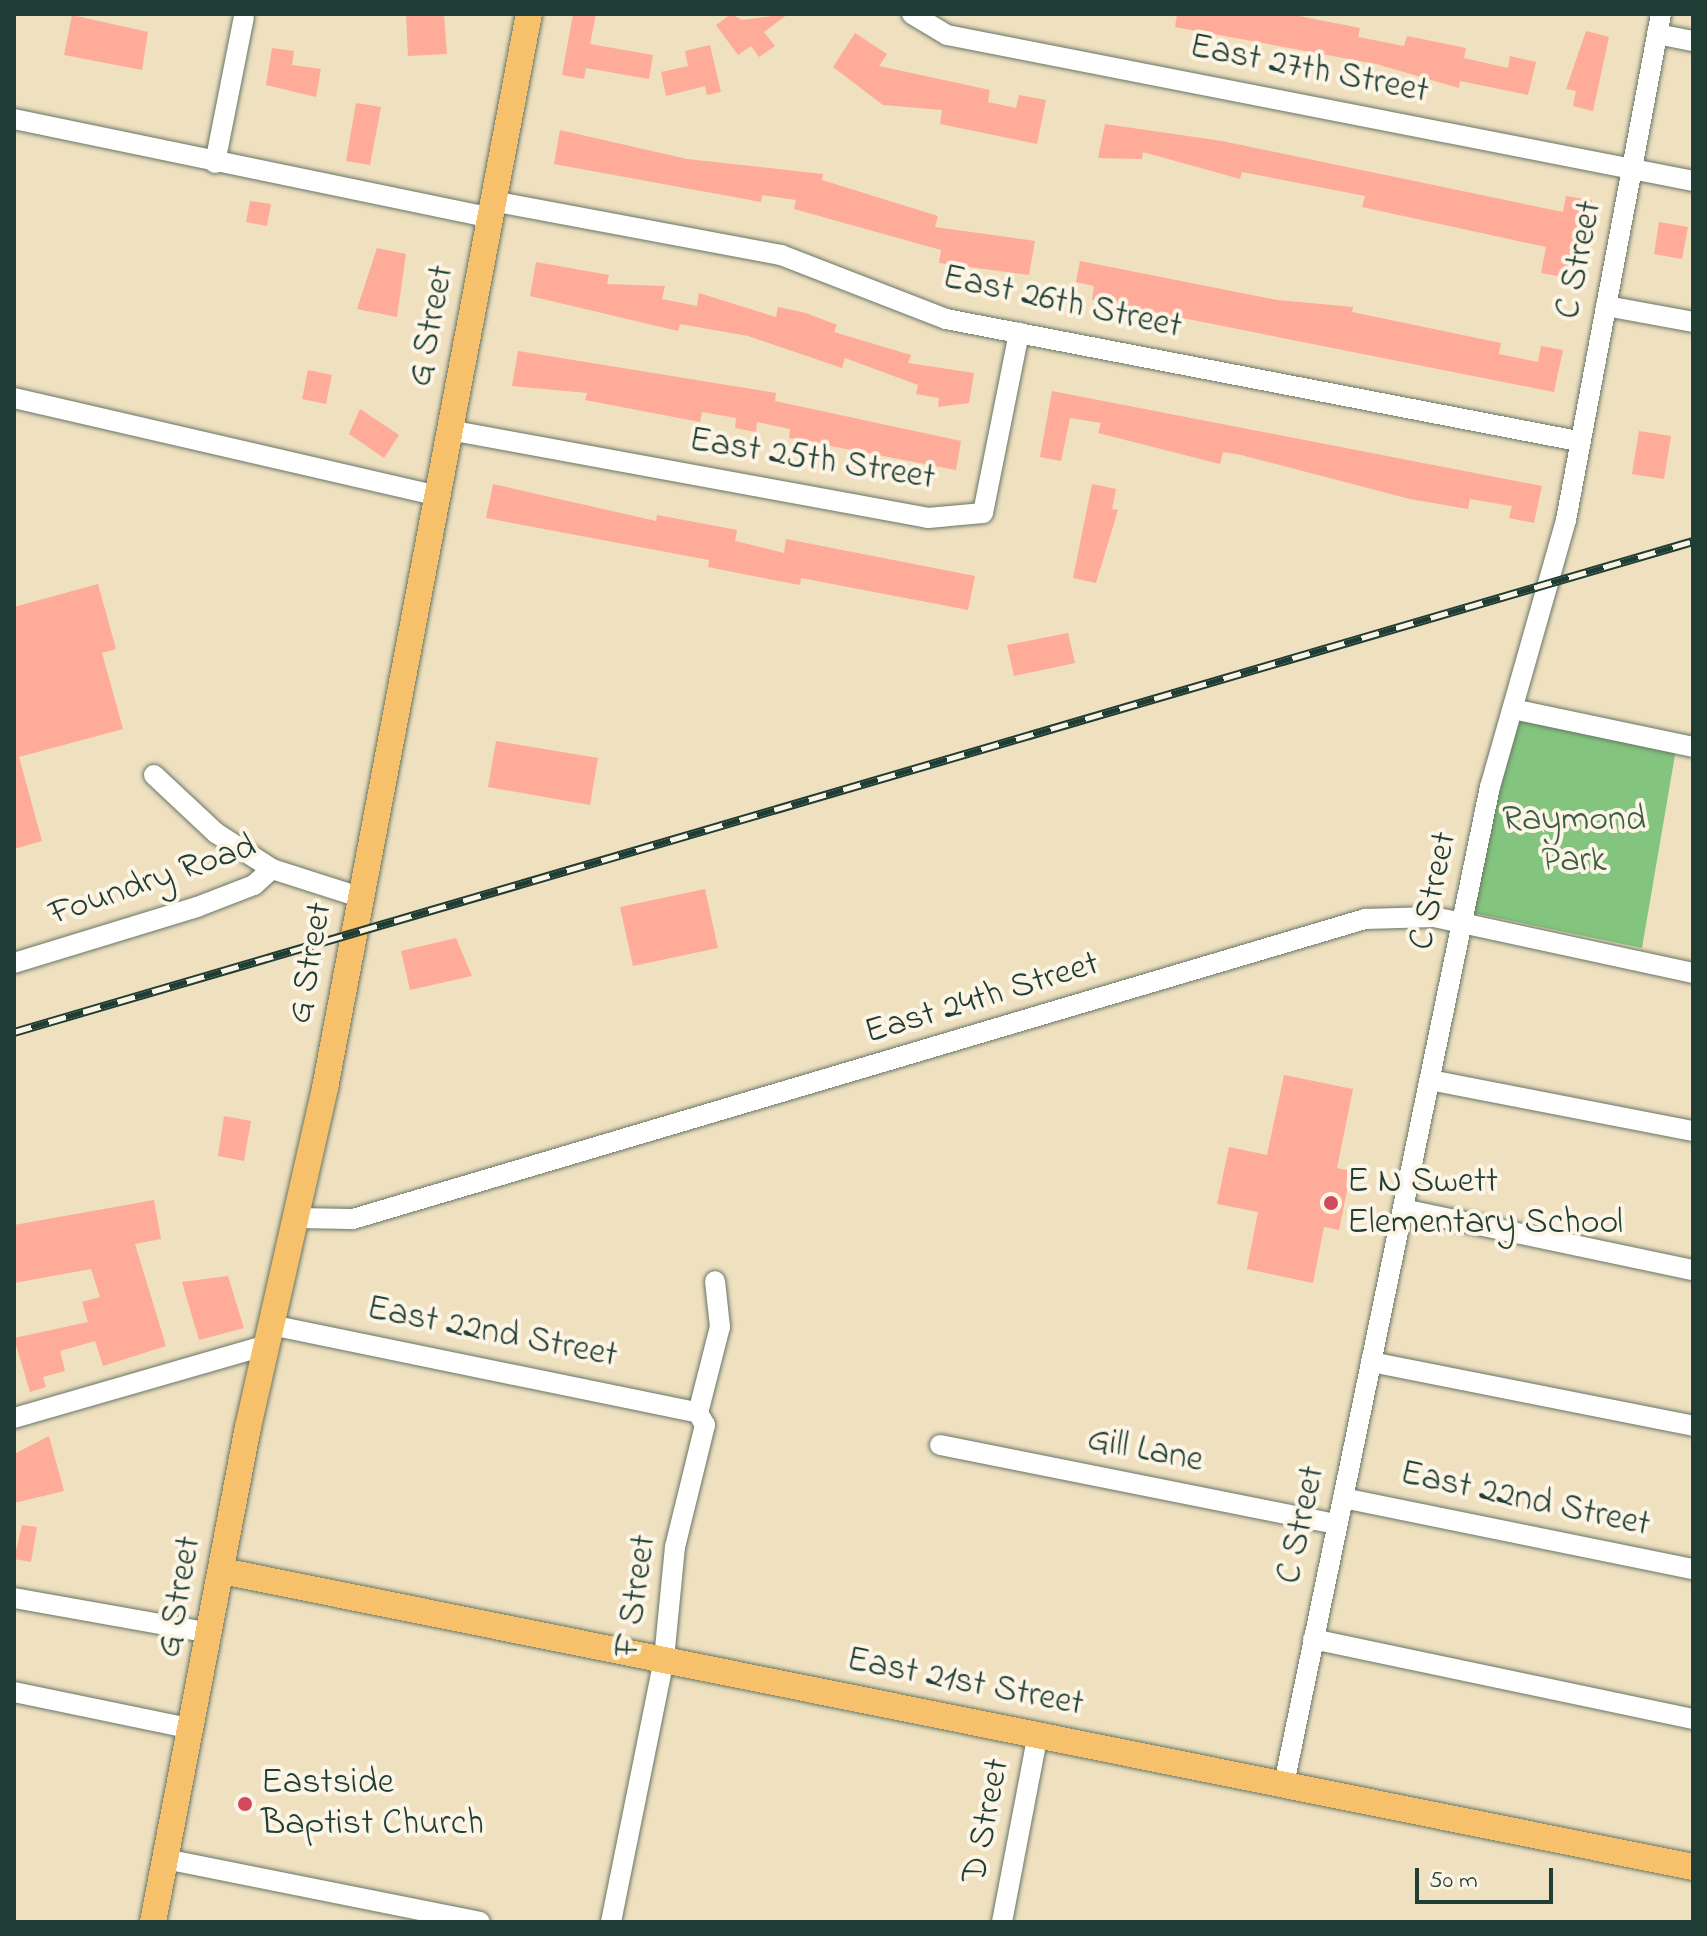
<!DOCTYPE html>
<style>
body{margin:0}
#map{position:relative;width:1707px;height:1936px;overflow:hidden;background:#efe0c0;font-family:"Indie Flower",sans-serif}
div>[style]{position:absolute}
.green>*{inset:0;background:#83c57e}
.building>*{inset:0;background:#feab9a}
.roads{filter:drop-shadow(0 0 2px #687665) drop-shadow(0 0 2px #687665)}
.minor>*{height:20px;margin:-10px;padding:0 10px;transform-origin:10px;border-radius:10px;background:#fff}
.major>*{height:26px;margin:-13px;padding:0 13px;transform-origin:13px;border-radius:13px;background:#f7c06b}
.rail>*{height:9px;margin-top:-4.5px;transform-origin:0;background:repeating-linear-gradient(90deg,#fcf5e5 0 18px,#1f3d34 0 36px);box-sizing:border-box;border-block:2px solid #1f3d34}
.dots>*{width:22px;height:22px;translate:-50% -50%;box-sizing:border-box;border:4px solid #fcf5e5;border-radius:50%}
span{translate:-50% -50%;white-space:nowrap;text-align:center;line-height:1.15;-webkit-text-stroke:8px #fcf5e5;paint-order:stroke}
.street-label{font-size:36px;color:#1f3d34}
.park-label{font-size:36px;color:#385f46}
.poi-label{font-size:36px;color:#1f3d34}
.left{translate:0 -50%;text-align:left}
.frame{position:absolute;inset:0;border:16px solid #1f3d34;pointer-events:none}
.scale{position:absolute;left:1415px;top:1868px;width:138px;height:36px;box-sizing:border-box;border:4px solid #1f3d34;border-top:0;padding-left:10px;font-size:24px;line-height:28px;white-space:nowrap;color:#1f3d34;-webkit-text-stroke:6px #fcf5e5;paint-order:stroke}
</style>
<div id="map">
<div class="green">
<div style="clip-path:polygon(1518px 715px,1676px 749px,1642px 948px,1469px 912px)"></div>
</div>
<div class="building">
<div style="clip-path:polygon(406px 14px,444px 14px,447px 54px,408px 56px)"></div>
<div style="clip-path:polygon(573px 14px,596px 14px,590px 44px,653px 55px,649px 79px,586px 68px,584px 79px,562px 75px)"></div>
<div style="clip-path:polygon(731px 14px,742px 20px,788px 14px,764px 32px,775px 46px,759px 57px,751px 46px,738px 55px,716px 25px)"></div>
<div style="clip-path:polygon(1177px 14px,1289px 14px,1360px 28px,1358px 37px,1404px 46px,1407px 36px,1466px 48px,1464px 58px,1508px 68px,1510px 56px,1536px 62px,1528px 95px,1460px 81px,1459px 88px,1376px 64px,1175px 27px)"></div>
<div style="clip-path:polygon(72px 15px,148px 32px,142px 70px,64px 55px)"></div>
<div style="clip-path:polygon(1586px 31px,1609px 37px,1593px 111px,1573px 106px,1576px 91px,1566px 89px)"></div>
<div style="clip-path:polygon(855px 33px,887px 54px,879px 66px,990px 90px,988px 102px,1016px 108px,1019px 95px,1046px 100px,1037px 144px,940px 124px,942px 110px,883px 105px,833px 67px)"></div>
<div style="clip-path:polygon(710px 45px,721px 92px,707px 95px,705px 86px,666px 96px,661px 72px,688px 66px,685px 51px)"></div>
<div style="clip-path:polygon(272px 48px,294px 51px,292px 65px,321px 69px,316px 97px,266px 85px)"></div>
<div style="clip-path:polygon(356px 103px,381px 107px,370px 165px,346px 161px)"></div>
<div style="clip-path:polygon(1105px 124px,1222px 141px,1563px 212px,1566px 196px,1592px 200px,1584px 241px,1576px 239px,1569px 278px,1541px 273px,1546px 247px,1362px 207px,1365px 196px,1242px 172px,1240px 179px,1143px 152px,1142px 159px,1098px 158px)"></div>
<div style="clip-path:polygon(560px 130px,687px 159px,823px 174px,822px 180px,938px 216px,935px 227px,1035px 241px,1029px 275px,939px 263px,941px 250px,794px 209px,796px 200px,762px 195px,761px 202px,554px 164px)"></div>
<div style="clip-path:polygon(250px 201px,271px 204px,267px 226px,246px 222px)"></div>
<div style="clip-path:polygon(1659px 222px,1688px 227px,1682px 259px,1654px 254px)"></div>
<div style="clip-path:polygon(377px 248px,406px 254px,397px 317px,357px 309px)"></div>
<div style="clip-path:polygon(1080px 261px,1277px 300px,1353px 307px,1352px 312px,1501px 343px,1499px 354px,1538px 362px,1541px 346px,1563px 350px,1554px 392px,1092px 300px,1094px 286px,1076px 282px)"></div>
<div style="clip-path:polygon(536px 262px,609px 275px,607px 284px,665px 286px,662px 299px,697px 306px,699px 293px,776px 317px,778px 307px,806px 313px,837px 325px,834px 332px,911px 355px,908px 363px,974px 373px,969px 403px,938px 407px,939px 398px,916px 394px,918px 385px,845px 358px,842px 368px,748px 336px,680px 324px,678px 331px,530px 296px)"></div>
<div style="clip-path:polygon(518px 351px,776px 393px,775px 401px,961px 441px,956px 470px,789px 438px,790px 429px,757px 422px,756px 432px,735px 428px,736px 418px,702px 412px,700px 422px,585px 400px,587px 393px,512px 386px)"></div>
<div style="clip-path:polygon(308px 370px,332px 375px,326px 404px,302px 399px)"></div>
<div style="clip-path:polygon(1052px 391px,1542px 486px,1534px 523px,1509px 518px,1512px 506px,1470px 499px,1468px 509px,1410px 499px,1241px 455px,1223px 452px,1220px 464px,1098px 433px,1101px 423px,1070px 418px,1061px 461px,1040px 457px)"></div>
<div style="clip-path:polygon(360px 409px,399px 435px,384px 458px,349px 434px)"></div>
<div style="clip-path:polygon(1639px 431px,1671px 436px,1664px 479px,1632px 474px)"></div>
<div style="clip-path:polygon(493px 484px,656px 521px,657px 515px,737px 530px,735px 541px,784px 553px,786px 539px,975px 576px,968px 610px,801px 578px,800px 585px,753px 576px,708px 567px,709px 560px,486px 518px)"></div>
<div style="clip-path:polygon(1092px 484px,1116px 489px,1112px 509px,1118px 510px,1096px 583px,1073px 578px)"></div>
<div style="clip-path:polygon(98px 584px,116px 649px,102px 653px,123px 729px,19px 757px,42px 841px,14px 849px,14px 607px)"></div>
<div style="clip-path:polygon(1068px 633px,1075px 663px,1014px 676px,1007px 645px)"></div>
<div style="clip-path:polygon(496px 741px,598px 758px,590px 805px,488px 787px)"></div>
<div style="clip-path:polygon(705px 889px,718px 948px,633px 966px,620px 907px)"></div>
<div style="clip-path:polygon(456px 938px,472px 976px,410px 990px,401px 951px)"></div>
<div style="clip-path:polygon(1284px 1075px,1353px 1089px,1337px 1168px,1351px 1171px,1339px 1230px,1324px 1227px,1313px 1283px,1247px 1269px,1258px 1212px,1217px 1204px,1229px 1147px,1267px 1155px)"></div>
<div style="clip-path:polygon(224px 1116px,251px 1121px,244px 1161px,218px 1156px)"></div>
<div style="clip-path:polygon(154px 1200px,161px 1239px,135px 1244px,166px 1346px,103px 1366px,95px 1341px,60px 1351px,65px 1371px,43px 1377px,46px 1387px,30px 1392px,14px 1338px,88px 1322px,82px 1302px,100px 1297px,91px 1269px,14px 1283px,14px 1225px)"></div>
<div style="clip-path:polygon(228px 1276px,244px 1328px,199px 1340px,182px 1282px)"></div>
<div style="clip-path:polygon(49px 1436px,64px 1491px,14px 1503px,14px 1454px)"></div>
<div style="clip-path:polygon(22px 1525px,37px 1527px,31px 1562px,14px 1559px)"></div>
</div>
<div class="roads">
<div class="minor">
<div style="left:912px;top:14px;width:41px;rotate:31deg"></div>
<div style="left:947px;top:35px;width:760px;rotate:11.07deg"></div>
<div style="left:1657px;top:34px;width:37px;rotate:11deg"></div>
<div style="left:14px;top:119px;width:485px;rotate:11.7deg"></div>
<div style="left:215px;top:163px;width:149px;rotate:-78.8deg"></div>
<div style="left:492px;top:201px;width:294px;rotate:10.6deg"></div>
<div style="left:781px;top:255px;width:177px;rotate:21.2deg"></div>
<div style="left:946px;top:319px;width:644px;rotate:10.93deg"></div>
<div style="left:1606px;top:306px;width:88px;rotate:10.4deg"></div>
<div style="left:14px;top:398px;width:434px;rotate:13deg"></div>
<div style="left:449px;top:430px;width:487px;rotate:10.4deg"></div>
<div style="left:928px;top:518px;width:55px;rotate:-5.2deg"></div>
<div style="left:983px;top:513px;width:184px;rotate:-78.7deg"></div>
<div style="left:1513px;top:709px;width:184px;rotate:11.9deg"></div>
<div style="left:154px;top:775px;width:85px;rotate:43.1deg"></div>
<div style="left:216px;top:833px;width:67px;rotate:32.7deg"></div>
<div style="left:14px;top:963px;width:191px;rotate:-17deg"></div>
<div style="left:197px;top:907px;width:61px;rotate:-21.1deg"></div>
<div style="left:254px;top:885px;width:24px;rotate:-42deg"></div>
<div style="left:272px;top:869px;width:91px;rotate:17.8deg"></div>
<div style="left:1430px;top:1080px;width:268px;rotate:11deg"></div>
<div style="left:1403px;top:1209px;width:296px;rotate:11.9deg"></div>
<div style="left:295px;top:1218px;width:58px;rotate:1deg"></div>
<div style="left:353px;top:1219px;width:1056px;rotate:-16.51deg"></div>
<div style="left:1365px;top:919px;width:69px;rotate:-1.7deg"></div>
<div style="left:1434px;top:917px;width:265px;rotate:12.2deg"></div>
<div style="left:271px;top:1325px;width:436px;rotate:11.6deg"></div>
<div style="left:1371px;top:1362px;width:328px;rotate:11.2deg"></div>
<div style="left:14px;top:1418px;width:263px;rotate:-16.1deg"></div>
<div style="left:940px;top:1445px;width:405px;rotate:11.3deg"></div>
<div style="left:1343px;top:1498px;width:357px;rotate:11.5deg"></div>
<div style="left:14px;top:1598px;width:199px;rotate:10.1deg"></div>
<div style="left:1313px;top:1639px;width:388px;rotate:11.9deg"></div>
<div style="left:14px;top:1692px;width:182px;rotate:11.7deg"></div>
<div style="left:1284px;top:1784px;width:1018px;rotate:-78.33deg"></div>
<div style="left:1490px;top:787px;width:278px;rotate:-74.1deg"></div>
<div style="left:1566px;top:520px;width:515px;rotate:-79.37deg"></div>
<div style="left:165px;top:1859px;width:321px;rotate:11.3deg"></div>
<div style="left:611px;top:1922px;width:268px;rotate:-78.6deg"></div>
<div style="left:664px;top:1659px;width:113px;rotate:-84.4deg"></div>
<div style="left:675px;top:1547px;width:126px;rotate:-76.2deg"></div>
<div style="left:705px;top:1425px;width:14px;rotate:-120deg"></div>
<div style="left:698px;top:1413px;width:89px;rotate:-75.7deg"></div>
<div style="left:720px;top:1327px;width:46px;rotate:-96.2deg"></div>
<div style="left:1002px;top:1922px;width:191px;rotate:-79.2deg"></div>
</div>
<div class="major">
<div style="left:222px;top:1571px;width:1500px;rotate:11.38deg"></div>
<div style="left:153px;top:1922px;width:504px;rotate:-79.14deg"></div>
<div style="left:248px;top:1427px;width:348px;rotate:-77.2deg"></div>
<div style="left:325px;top:1088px;width:1093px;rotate:-79.25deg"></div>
</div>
</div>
<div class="rail">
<div style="left:14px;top:1032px;width:1749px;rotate:-16.3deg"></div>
</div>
<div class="dots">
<div style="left:1331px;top:1203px;background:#d1495b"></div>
<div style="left:245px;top:1804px;background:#d1495b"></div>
</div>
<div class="street-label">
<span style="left:1309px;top:70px;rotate:11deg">East 27th Street</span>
<span style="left:1580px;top:260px;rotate:-79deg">C Street</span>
<span style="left:1062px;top:303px;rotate:12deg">East 26th Street</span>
<span style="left:432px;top:326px;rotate:-79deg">G Street</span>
<span style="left:812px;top:460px;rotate:9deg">East 25th Street</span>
<span style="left:153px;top:881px;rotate:-19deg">Foundry Road</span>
<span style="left:1434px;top:891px;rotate:-78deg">C Street</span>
<span style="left:311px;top:963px;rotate:-80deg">G Street</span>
<span style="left:982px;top:999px;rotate:-17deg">East 24th Street</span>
<span style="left:492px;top:1333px;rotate:11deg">East 22nd Street</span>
<span style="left:1145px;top:1451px;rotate:11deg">Gill Lane</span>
<span style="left:1525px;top:1500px;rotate:12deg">East 22nd Street</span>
<span style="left:1302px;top:1525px;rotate:-78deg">C Street</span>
<span style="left:637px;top:1596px;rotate:-82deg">F Street</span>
<span style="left:180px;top:1597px;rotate:-80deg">G Street</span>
<span style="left:965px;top:1683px;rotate:11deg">East 21st Street</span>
<span style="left:987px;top:1821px;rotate:-79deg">D Street</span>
</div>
<div class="park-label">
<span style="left:1574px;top:841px">Raymond<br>Park</span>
</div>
<div class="poi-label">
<span class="left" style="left:1347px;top:1203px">E N Swett<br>Elementary School</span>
<span class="left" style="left:261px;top:1804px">Eastside<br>Baptist Church</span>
</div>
<div class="frame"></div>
<div class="scale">50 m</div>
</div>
